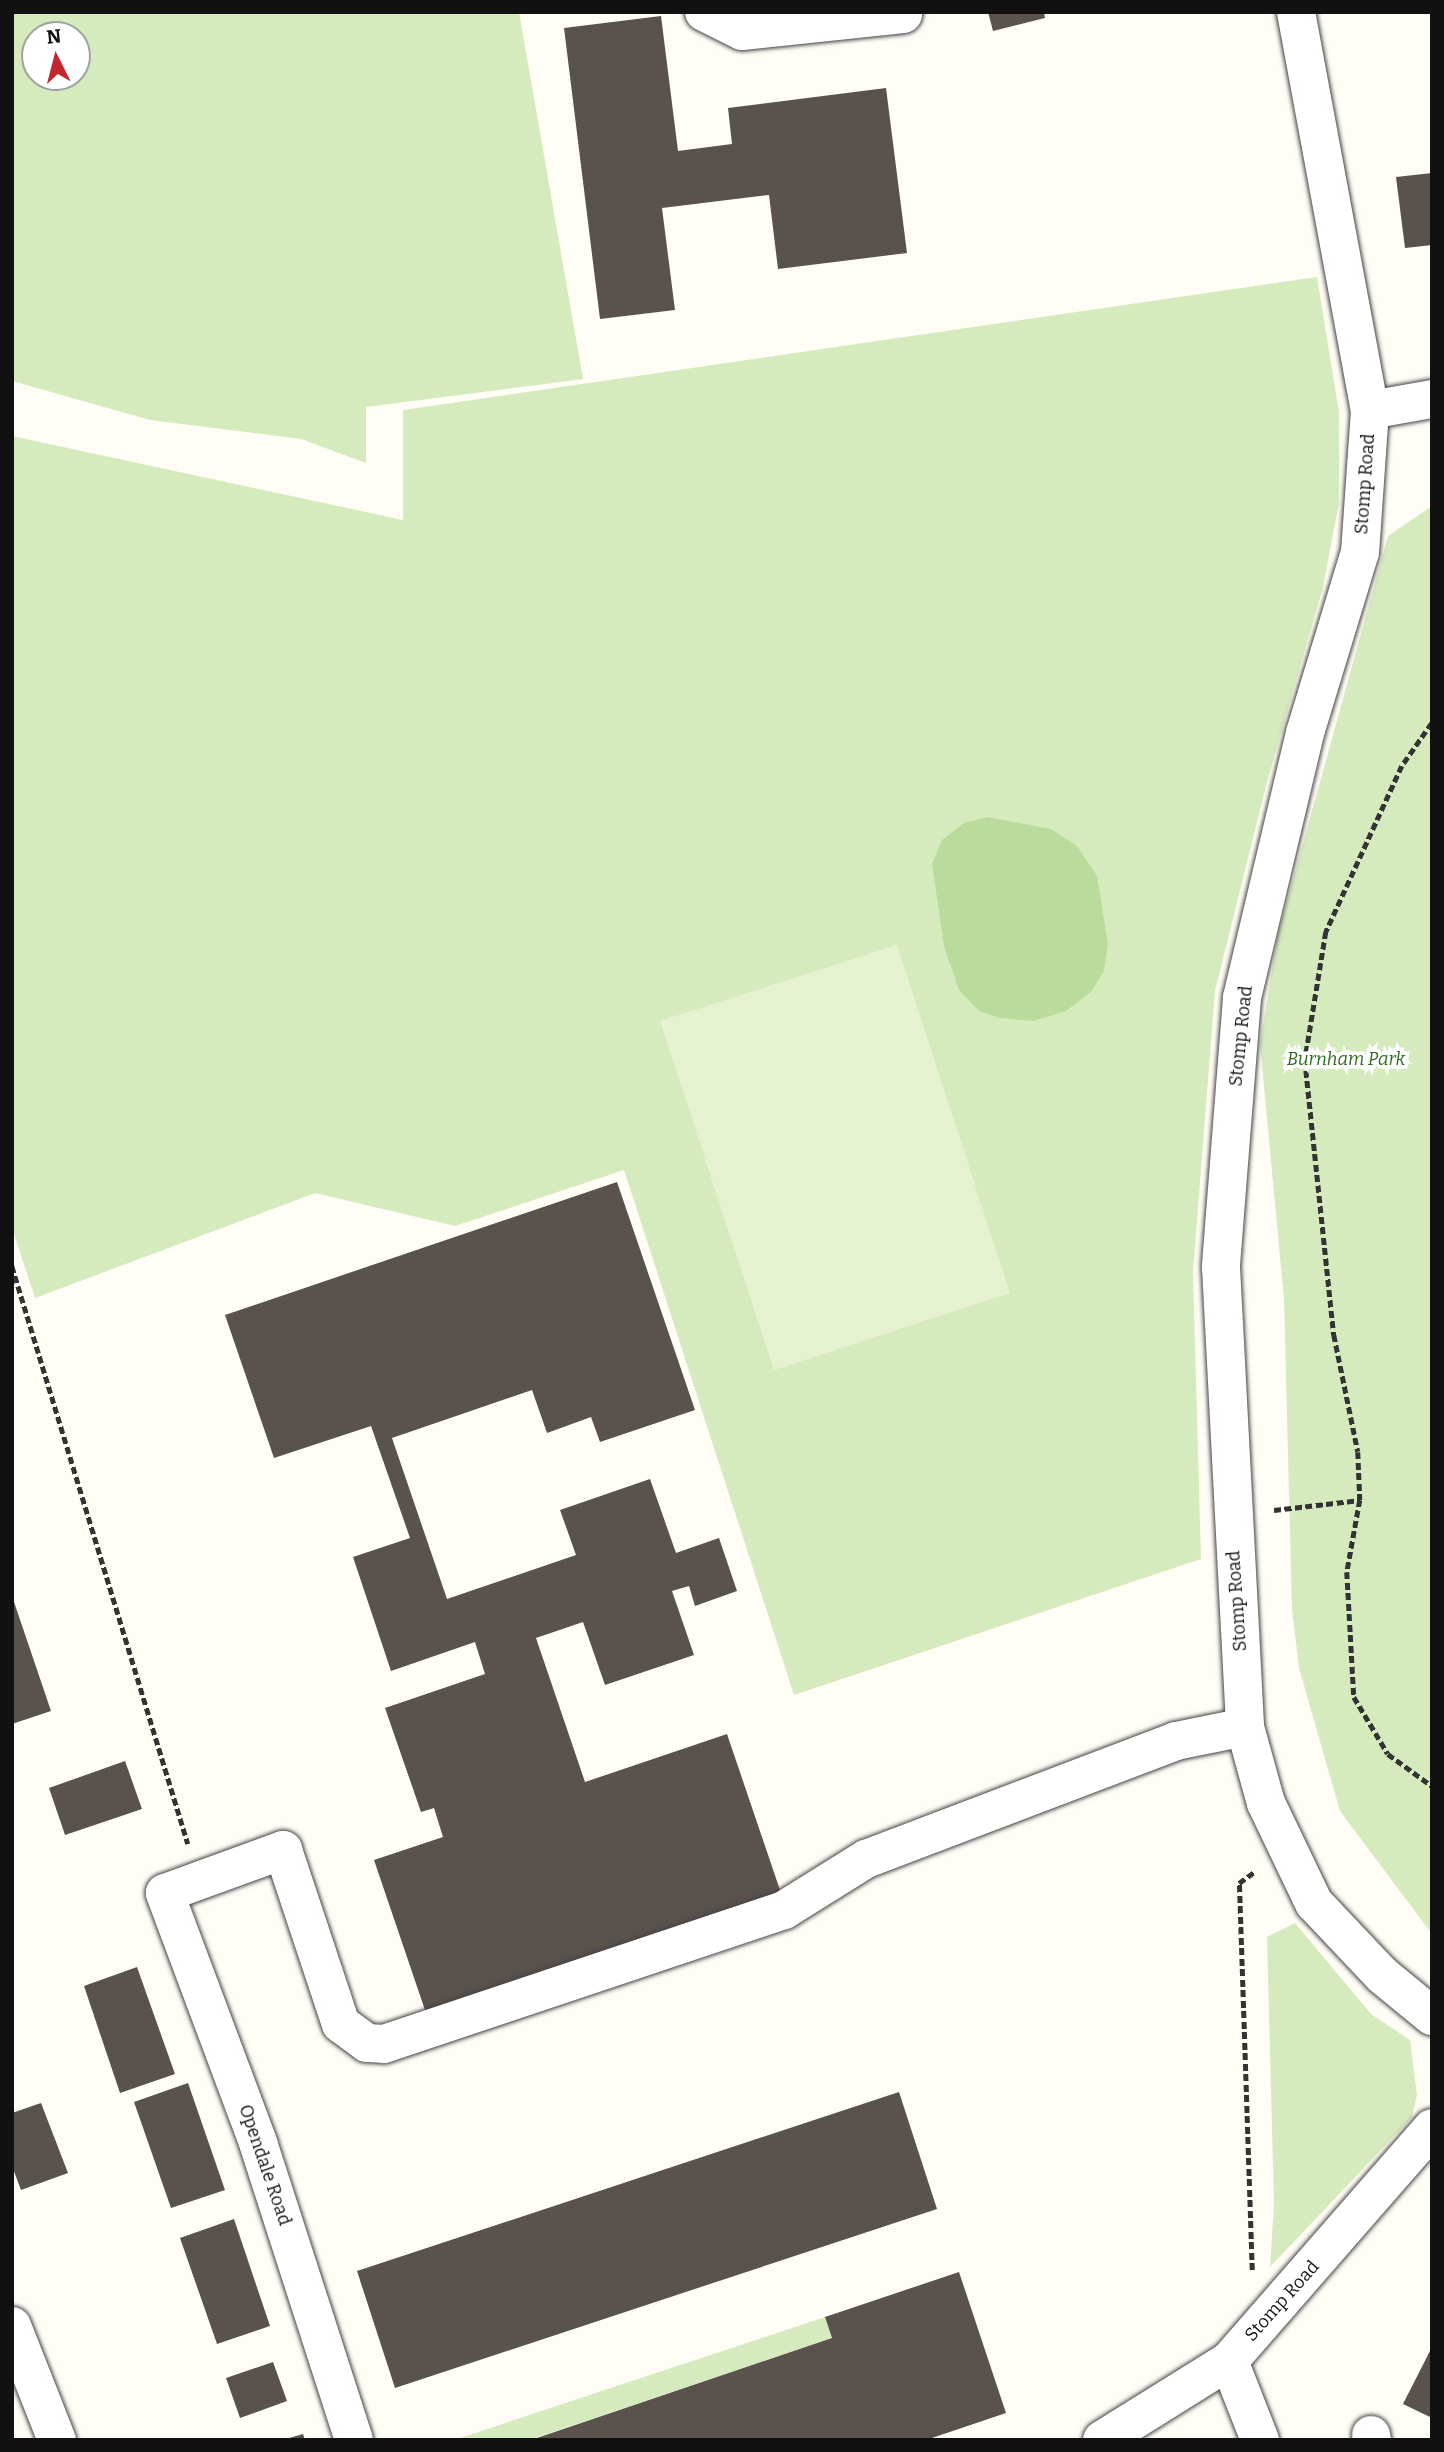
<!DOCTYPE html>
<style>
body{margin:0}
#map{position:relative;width:1444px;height:2452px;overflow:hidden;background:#fffdf5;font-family:Bitter,serif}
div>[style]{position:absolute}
.green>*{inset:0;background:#d5ebbd}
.forest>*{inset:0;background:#b9dc9c}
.pitch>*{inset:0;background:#e6f2cf}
.building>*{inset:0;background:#5a524d}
.path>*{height:4.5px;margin-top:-2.25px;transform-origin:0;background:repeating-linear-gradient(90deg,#333 0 7px,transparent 0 10.5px)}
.roads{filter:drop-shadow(0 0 2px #444) drop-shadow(0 0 2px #444)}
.minor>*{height:38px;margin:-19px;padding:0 19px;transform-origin:19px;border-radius:19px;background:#fff}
span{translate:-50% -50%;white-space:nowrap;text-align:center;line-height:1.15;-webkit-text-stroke:7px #fff;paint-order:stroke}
.street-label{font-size:18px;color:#111}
.park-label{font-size:18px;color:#2f6b1f;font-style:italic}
.frame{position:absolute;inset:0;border:14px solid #111;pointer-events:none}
.north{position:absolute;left:21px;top:21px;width:70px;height:70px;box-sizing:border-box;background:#fff;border:2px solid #a0a0a0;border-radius:50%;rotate:354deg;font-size:19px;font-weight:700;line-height:28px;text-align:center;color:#111}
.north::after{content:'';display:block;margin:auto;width:24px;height:32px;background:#c4262e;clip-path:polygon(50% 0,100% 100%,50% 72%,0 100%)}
</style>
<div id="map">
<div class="green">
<div style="clip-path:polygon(evenodd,12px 12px,519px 12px,583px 379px,366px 407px,366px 463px,301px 439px,150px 420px,12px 381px,12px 12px,77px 35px,77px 77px,35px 77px,35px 35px,77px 35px)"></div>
<div style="clip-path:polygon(1317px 277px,1339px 412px,1339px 503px,1323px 587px,1267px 782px,1215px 991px,1193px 1271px,1201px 1559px,794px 1695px,624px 1170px,455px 1226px,315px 1193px,35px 1298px,12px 1228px,12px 436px,403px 520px,403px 410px)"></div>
<div style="clip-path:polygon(1432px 506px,1432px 1934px,1340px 1811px,1299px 1668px,1292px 1610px,1284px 1299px,1260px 1044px,1278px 934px,1388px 536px)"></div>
<div style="clip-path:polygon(1295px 1923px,1371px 2014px,1410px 2040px,1417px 2095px,1412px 2117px,1270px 2267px,1274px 2205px,1267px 1937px)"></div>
<div style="clip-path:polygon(825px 2317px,832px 2338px,529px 2440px,454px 2440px)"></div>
</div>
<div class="forest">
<div style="clip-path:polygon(987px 817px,1051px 829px,1077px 846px,1097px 876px,1108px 944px,1104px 971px,1091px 992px,1066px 1011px,1033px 1021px,1000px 1018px,979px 1011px,959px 990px,944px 946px,932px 864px,942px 840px,964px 823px)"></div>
</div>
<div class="pitch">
<div style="clip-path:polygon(897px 945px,1010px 1293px,774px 1370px,660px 1021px)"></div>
</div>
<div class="building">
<div style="clip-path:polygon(988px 12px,1044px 12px,1045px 18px,993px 31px)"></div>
<div style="clip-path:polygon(661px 16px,678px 151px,732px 144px,728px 108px,886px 88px,907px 253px,778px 269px,769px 195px,662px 208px,675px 310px,600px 319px,564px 28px)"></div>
<div style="clip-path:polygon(1432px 173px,1432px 245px,1405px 248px,1396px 177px)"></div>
<div style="clip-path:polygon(617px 1182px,695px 1410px,600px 1442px,591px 1417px,547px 1433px,532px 1390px,392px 1438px,447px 1599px,576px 1555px,560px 1510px,650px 1479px,676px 1553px,719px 1538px,737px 1591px,695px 1606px,689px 1586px,672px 1591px,694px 1655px,605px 1685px,583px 1622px,536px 1638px,585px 1782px,727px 1734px,782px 1896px,427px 2016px,374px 1860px,443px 1837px,434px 1808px,421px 1812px,385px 1708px,485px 1674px,475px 1642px,391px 1671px,353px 1557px,410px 1538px,371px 1426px,274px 1458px,225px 1315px)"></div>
<div style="clip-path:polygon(13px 1599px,51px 1711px,12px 1724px,12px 1600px)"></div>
<div style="clip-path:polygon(125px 1761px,142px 1809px,65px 1835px,49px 1788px)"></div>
<div style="clip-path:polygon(137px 1967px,175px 2074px,120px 2093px,84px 1986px)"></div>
<div style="clip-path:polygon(188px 2083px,225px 2190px,171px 2208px,134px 2102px)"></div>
<div style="clip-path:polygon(899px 2092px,937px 2209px,395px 2388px,357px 2271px)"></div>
<div style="clip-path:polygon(41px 2103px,68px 2173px,21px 2190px,12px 2166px,12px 2113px)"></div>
<div style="clip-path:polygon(234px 2219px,270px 2326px,217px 2344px,180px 2238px)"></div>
<div style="clip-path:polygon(959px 2272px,1006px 2413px,926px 2440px,531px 2440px,832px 2338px,825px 2317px)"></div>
<div style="clip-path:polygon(1432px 2347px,1432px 2418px,1403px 2404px)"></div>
<div style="clip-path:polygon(273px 2362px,287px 2401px,240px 2418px,226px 2378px)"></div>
<div style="clip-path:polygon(303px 2434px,305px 2440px,287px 2440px,286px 2439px)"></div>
</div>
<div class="path">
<div style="left:1432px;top:723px;width:52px;rotate:124.9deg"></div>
<div style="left:1402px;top:766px;width:183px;rotate:114.6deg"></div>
<div style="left:1326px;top:932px;width:130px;rotate:99.3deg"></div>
<div style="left:1305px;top:1060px;width:277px;rotate:84deg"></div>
<div style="left:1334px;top:1335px;width:119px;rotate:78.4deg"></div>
<div style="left:1358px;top:1452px;width:48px;rotate:87.6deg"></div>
<div style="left:1360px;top:1500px;width:73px;rotate:100.2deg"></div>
<div style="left:1347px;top:1572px;width:125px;rotate:86.8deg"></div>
<div style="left:1354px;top:1697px;width:66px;rotate:59.2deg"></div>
<div style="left:1388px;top:1754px;width:54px;rotate:36deg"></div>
<div style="left:12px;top:1266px;width:604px;rotate:73.06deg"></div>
<div style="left:1274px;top:1510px;width:87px;rotate:-6.6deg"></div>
<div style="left:1252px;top:2270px;width:387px;rotate:-91.9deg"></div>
<div style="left:1239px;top:1883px;width:19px;rotate:-36deg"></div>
</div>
<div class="roads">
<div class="minor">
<div style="left:704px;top:12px;width:42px;rotate:26.6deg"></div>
<div style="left:742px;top:31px;width:162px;rotate:-6deg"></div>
<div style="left:1296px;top:12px;width:405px;rotate:79.5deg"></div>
<div style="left:1370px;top:410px;width:142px;rotate:94deg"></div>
<div style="left:1360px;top:552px;width:189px;rotate:106.9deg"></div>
<div style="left:1305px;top:733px;width:272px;rotate:103.4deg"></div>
<div style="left:1242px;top:998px;width:270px;rotate:94.5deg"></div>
<div style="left:1221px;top:1267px;width:461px;rotate:87deg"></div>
<div style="left:1245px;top:1727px;width:79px;rotate:74.6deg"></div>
<div style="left:1266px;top:1803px;width:111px;rotate:64.4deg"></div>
<div style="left:1314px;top:1903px;width:99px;rotate:46.6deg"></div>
<div style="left:1382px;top:1975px;width:65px;rotate:39.4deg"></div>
<div style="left:1370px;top:410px;width:63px;rotate:-10.1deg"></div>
<div style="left:12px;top:2326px;width:123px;rotate:68.5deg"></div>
<div style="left:1229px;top:2361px;width:85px;rotate:68.6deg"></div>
<div style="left:1371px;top:2435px;width:5px;rotate:79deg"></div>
<div style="left:354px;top:2440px;width:310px;rotate:-107.9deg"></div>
<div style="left:259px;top:2145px;width:269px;rotate:-110.5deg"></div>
<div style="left:165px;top:1893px;width:126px;rotate:-20deg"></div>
<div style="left:283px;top:1850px;width:183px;rotate:71.6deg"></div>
<div style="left:341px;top:2024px;width:32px;rotate:36deg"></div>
<div style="left:367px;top:2043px;width:17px;rotate:3deg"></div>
<div style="left:384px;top:2044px;width:422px;rotate:-18.5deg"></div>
<div style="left:784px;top:1910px;width:97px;rotate:-31.9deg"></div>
<div style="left:866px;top:1859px;width:332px;rotate:-20.8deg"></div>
<div style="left:1176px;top:1741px;width:70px;rotate:-11.5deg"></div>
<div style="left:1102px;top:2440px;width:150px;rotate:-31.9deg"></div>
<div style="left:1229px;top:2361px;width:309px;rotate:-48.9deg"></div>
</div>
</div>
<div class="street-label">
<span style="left:1365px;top:484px;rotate:-86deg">Stomp Road</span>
<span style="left:1241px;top:1036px;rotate:-84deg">Stomp Road</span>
<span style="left:1237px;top:1601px;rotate:-94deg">Stomp Road</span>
<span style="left:265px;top:2165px;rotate:71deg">Opendale Road</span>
<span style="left:1282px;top:2301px;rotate:-48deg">Stomp Road</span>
</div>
<div class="park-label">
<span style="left:1346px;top:1059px">Burnham Park</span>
</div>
<div class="frame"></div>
<div class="north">N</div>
</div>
